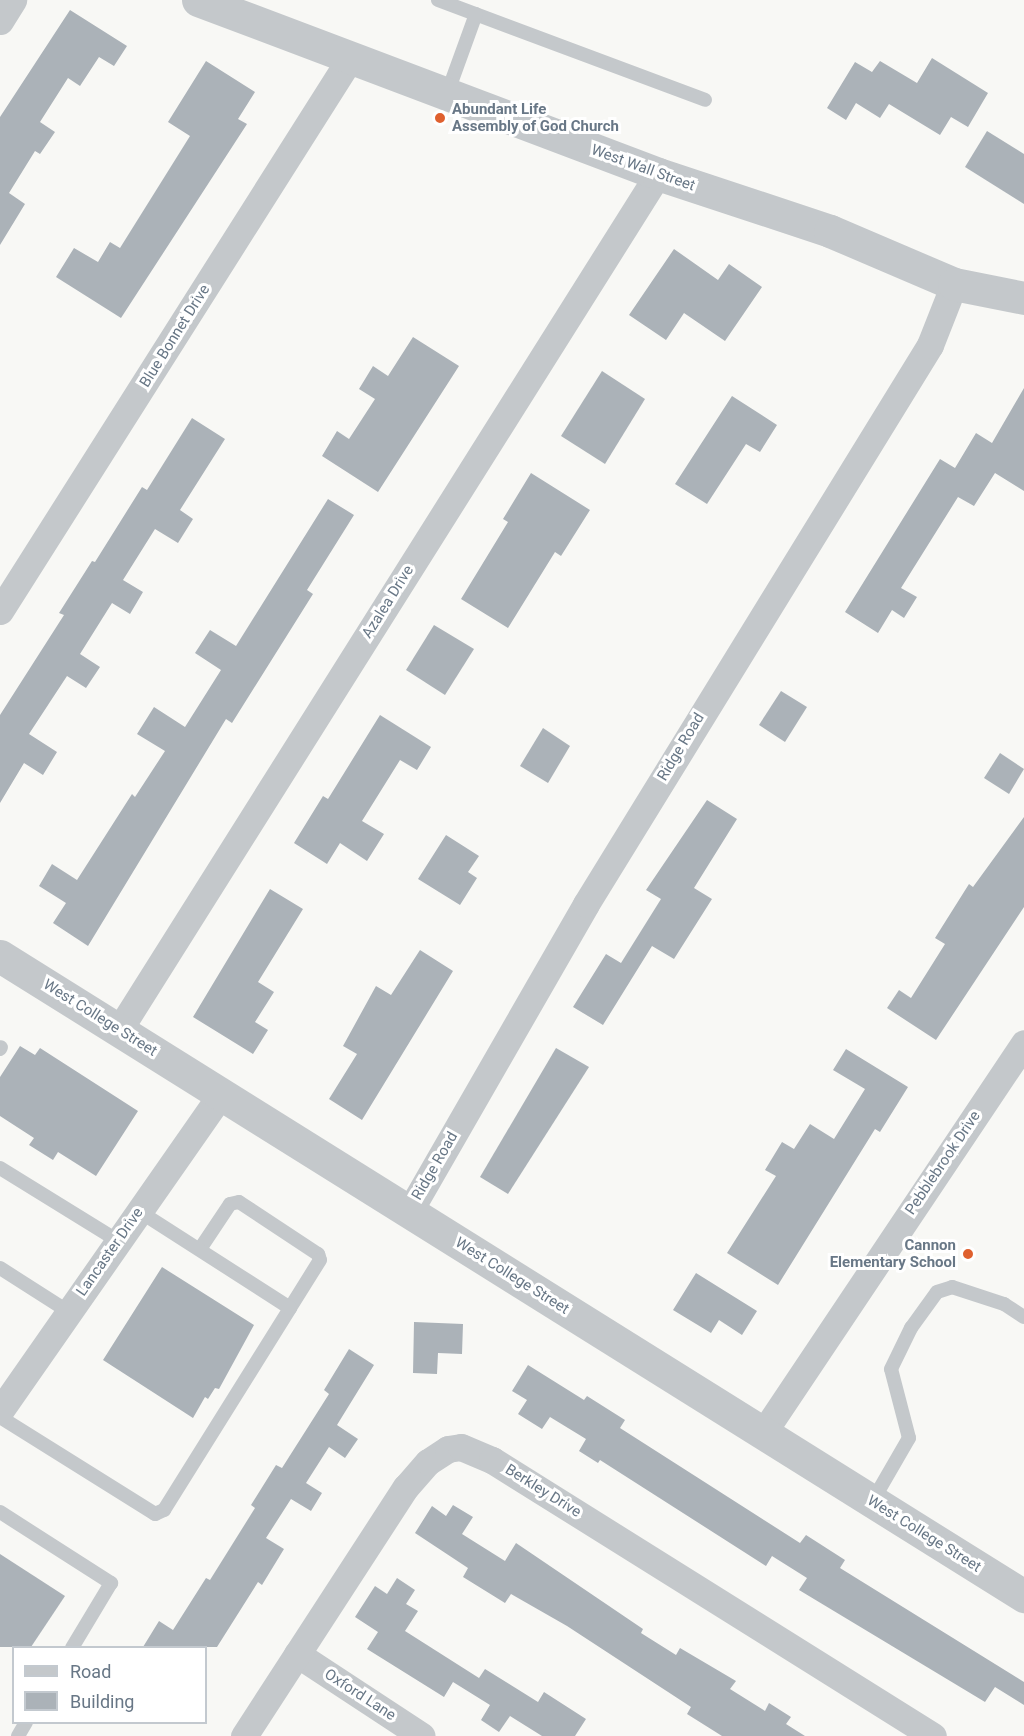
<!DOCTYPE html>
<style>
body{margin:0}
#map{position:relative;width:1024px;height:1736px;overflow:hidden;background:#f8f8f5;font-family:Roboto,sans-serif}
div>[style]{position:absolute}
.building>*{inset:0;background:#abb2b8}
.service>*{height:14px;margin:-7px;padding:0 7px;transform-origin:7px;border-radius:7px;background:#c4c8cb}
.minor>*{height:27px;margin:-13.5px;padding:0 13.5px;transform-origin:13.5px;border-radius:13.5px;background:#c4c8cb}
.tertiary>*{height:33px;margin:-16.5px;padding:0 16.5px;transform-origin:16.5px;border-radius:16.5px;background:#c4c8cb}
.dots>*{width:16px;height:16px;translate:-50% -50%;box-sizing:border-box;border:3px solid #fff;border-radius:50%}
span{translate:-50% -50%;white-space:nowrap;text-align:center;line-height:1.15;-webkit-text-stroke:6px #fff;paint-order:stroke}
.poi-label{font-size:15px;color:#687786;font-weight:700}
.left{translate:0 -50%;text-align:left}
.right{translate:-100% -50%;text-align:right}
.street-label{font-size:15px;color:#687786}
.legend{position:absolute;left:12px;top:1646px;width:195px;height:78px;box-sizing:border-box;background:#fff;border:2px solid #c3c9cf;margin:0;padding:8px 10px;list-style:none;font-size:18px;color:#687786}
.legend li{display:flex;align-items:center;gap:12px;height:30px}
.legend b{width:30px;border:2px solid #c3c9cf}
</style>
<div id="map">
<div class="building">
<div style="clip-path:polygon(70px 10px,127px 46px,114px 66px,99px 57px,80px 86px,68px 78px,40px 122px,55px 132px,40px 154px,35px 151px,9px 193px,25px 204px,0 245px,0 117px)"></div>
<div style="clip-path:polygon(932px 58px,988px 93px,968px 127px,951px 117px,940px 135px,889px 104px,880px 118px,856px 103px,846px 120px,827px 108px,855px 62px,872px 72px,880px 61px,917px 83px)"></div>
<div style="clip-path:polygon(206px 61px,255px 92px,238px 119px,247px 124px,121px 318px,56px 277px,74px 248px,98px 262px,110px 242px,120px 248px,190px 136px,168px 122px)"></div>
<div style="clip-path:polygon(987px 131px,1024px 154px,1024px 204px,965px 167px)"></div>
<div style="clip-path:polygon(674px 249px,718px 280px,729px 264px,762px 287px,725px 341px,684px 313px,666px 340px,629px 315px)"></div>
<div style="clip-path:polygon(413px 337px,459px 366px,378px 492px,322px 456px,337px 431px,349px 439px,375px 399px,359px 389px,373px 366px,388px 376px)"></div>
<div style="clip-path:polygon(602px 371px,645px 399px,605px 464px,561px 436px)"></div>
<div style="clip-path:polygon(1024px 388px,1024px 491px,995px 473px,974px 506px,958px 497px,901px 588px,917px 597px,904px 618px,892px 610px,878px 633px,845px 612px,940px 459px,955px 468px,976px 433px,992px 443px)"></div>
<div style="clip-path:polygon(732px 396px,777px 425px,760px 452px,746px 444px,707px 504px,675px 484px)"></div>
<div style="clip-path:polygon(192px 418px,225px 439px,180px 510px,193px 519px,178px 543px,155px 529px,123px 580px,143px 592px,130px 614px,112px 603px,80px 654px,100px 667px,86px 688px,67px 676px,29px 734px,57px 752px,43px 775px,24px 763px,0 803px,0 715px,64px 615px,59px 613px,92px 561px,95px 562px,142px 487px,147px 490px)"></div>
<div style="clip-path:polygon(531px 473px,590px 510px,561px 556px,555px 552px,508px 628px,461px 599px,508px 522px,503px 519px)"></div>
<div style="clip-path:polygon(328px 499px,354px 515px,307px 590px,313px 594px,232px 723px,226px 719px,88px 946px,53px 923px,66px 903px,39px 886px,52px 864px,77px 880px,132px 794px,135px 797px,165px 751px,137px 734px,154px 707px,185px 727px,221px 670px,195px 653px,210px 630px,236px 646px)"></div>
<div style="clip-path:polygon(434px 625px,474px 649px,445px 695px,406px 670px)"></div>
<div style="clip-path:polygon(781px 691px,807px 707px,785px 742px,759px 725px)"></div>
<div style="clip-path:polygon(380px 715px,431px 747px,417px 770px,400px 760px,362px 821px,384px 834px,367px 861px,340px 843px,327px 864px,294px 843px,323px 796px,328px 799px)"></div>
<div style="clip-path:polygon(543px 728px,570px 746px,548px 783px,520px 766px)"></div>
<div style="clip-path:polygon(1000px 753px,1024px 769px,1009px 794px,984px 778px)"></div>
<div style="clip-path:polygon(707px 800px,737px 819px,694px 888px,712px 899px,674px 959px,652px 946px,603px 1025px,573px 1007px,606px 954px,621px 963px,661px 899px,646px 890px)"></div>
<div style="clip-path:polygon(1024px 817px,1024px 907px,936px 1040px,887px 1008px,899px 990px,911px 998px,945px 944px,935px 938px,969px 884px,973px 887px)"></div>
<div style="clip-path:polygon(446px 835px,479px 856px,468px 872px,477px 878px,460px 905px,418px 879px)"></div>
<div style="clip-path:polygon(270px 889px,303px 909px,258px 982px,274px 992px,255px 1022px,268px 1030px,253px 1054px,193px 1017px)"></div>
<div style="clip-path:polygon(420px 950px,453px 971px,362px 1120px,329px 1099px,357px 1054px,343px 1046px,376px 986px,391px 995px)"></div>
<div style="clip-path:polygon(20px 1046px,35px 1055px,40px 1048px,138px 1111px,96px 1176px,58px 1152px,53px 1160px,29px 1145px,34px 1138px,0 1116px,0 1077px)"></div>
<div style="clip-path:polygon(556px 1048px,589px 1067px,508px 1194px,480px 1177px)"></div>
<div style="clip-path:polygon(846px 1049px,908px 1087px,880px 1132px,875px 1129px,778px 1285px,727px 1253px,776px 1176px,765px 1170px,782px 1142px,794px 1149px,810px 1124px,834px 1139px,865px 1089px,833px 1070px)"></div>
<div style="clip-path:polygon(162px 1267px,254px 1325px,219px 1389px,215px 1388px,208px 1399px,205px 1397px,193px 1418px,103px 1360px)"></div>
<div style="clip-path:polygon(696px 1273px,757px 1311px,742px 1335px,719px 1320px,711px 1333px,673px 1310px)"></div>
<div style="clip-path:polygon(414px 1322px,463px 1324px,462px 1354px,438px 1353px,437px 1374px,413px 1373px)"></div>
<div style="clip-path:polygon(349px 1349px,374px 1365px,337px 1425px,358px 1439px,345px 1458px,329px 1447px,306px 1483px,322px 1493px,311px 1511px,291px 1499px,266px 1538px,284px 1549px,262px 1585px,258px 1582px,217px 1647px,143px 1647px,159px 1621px,173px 1630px,206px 1578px,210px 1580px,255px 1508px,251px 1505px,276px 1465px,282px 1468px,329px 1394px,324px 1390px)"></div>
<div style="clip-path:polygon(528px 1365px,584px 1400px,587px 1396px,625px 1420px,620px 1428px,800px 1543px,806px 1535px,845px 1560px,840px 1568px,1024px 1682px,1024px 1705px,995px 1687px,985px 1702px,799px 1590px,807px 1578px,772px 1556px,766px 1566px,600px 1460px,598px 1463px,579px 1451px,586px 1439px,550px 1417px,542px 1429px,518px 1414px,527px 1400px,512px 1391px)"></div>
<div style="clip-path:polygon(453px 1505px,473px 1517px,462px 1534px,505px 1561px,516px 1543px,643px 1629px,641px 1633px,676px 1655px,680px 1648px,736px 1681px,730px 1689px,765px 1711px,769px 1703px,791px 1717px,786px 1724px,805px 1736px,722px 1736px,687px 1714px,691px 1707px,567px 1626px,511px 1594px,505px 1603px,463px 1577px,468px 1568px,415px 1533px,432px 1506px,446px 1516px)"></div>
<div style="clip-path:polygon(0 1554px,65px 1596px,31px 1647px,0 1647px)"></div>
<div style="clip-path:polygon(397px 1578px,415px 1590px,406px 1604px,418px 1611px,405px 1631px,479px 1678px,485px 1669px,538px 1702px,544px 1692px,586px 1719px,575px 1736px,542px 1736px,510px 1716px,499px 1732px,481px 1720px,490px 1705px,453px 1682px,444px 1697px,367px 1649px,378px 1632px,355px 1617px,375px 1586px,387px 1594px)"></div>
</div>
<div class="service">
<div style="left:438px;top:0;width:285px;rotate:20.5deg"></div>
<div style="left:447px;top:94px;width:85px;rotate:-70.1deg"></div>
<div style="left:0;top:1049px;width:2px;rotate:-63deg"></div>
<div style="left:0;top:1168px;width:139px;rotate:31.7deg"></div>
<div style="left:200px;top:1249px;width:54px;rotate:-56.3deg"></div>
<div style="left:230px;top:1204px;width:9px;rotate:-13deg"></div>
<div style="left:239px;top:1202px;width:95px;rotate:33.4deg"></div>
<div style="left:318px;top:1254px;width:6px;rotate:72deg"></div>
<div style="left:320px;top:1260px;width:57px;rotate:122deg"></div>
<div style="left:0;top:1268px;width:82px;rotate:32.5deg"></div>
<div style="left:0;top:1417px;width:183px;rotate:32deg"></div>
<div style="left:155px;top:1514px;width:10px;rotate:-24deg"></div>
<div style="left:164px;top:1510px;width:238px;rotate:-58deg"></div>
<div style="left:290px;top:1308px;width:179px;rotate:-147.3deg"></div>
<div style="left:872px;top:1502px;width:74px;rotate:-60deg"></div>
<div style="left:909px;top:1438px;width:71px;rotate:-104.6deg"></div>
<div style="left:891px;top:1369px;width:46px;rotate:-64deg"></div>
<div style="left:911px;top:1328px;width:44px;rotate:-54.2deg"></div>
<div style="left:937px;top:1292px;width:16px;rotate:-18deg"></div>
<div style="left:952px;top:1287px;width:55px;rotate:18.1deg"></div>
<div style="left:1004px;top:1304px;width:24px;rotate:33deg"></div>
<div style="left:0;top:1512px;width:132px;rotate:32.6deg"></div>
<div style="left:111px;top:1583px;width:76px;rotate:121deg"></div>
<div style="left:18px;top:1736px;width:16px;rotate:-60deg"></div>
</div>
<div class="minor">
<div style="left:0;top:21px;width:25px;rotate:-58deg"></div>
<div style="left:0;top:611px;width:652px;rotate:-57.65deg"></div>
<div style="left:119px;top:1030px;width:1012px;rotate:-57.8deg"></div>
<div style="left:409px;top:1212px;width:355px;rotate:-60.1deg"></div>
<div style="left:586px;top:904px;width:656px;rotate:-58.39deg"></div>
<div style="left:930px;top:345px;width:66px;rotate:-68.5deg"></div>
<div style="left:0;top:1411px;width:386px;rotate:-55.1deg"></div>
<div style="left:763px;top:1433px;width:469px;rotate:-56.2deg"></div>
<div style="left:297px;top:1654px;width:149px;rotate:33.3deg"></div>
<div style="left:244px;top:1736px;width:297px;rotate:-57deg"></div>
<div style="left:406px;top:1487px;width:33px;rotate:-49deg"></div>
<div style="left:428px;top:1462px;width:24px;rotate:-33deg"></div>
<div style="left:448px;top:1449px;width:13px;rotate:-9deg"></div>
<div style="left:461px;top:1447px;width:34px;rotate:23deg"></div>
<div style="left:492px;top:1460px;width:520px;rotate:32.04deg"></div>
</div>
<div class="tertiary">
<div style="left:198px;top:0;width:492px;rotate:20.7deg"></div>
<div style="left:658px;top:174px;width:181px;rotate:18.3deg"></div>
<div style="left:830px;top:231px;width:135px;rotate:23.1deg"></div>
<div style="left:954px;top:284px;width:71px;rotate:11.3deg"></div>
<div style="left:0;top:956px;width:1208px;rotate:32.01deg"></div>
</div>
<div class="dots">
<div style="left:440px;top:118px;background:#df602e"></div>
<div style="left:968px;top:1254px;background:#df602e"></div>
</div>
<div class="poi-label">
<span class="left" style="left:452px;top:118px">Abundant Life<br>Assembly of God Church</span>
<span class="right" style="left:956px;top:1254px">Cannon<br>Elementary School</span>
</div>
<div class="street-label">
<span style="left:643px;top:168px;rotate:20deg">West Wall Street</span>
<span style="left:175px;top:336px;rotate:-58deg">Blue Bonnet Drive</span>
<span style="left:388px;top:602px;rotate:-58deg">Azalea Drive</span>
<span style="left:681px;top:747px;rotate:-59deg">Ridge Road</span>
<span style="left:100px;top:1018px;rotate:32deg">West College Street</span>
<span style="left:943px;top:1163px;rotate:-56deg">Pebblebrook Drive</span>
<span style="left:435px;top:1166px;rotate:-60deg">Ridge Road</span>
<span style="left:110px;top:1252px;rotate:-55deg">Lancaster Drive</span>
<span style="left:512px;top:1276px;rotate:32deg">West College Street</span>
<span style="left:543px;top:1491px;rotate:32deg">Berkley Drive</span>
<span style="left:924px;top:1534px;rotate:32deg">West College Street</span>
<span style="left:360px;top:1695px;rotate:33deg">Oxford Lane</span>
</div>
<ul class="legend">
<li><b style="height:8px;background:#c4c8cb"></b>Road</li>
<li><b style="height:16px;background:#abb2b8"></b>Building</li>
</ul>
</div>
